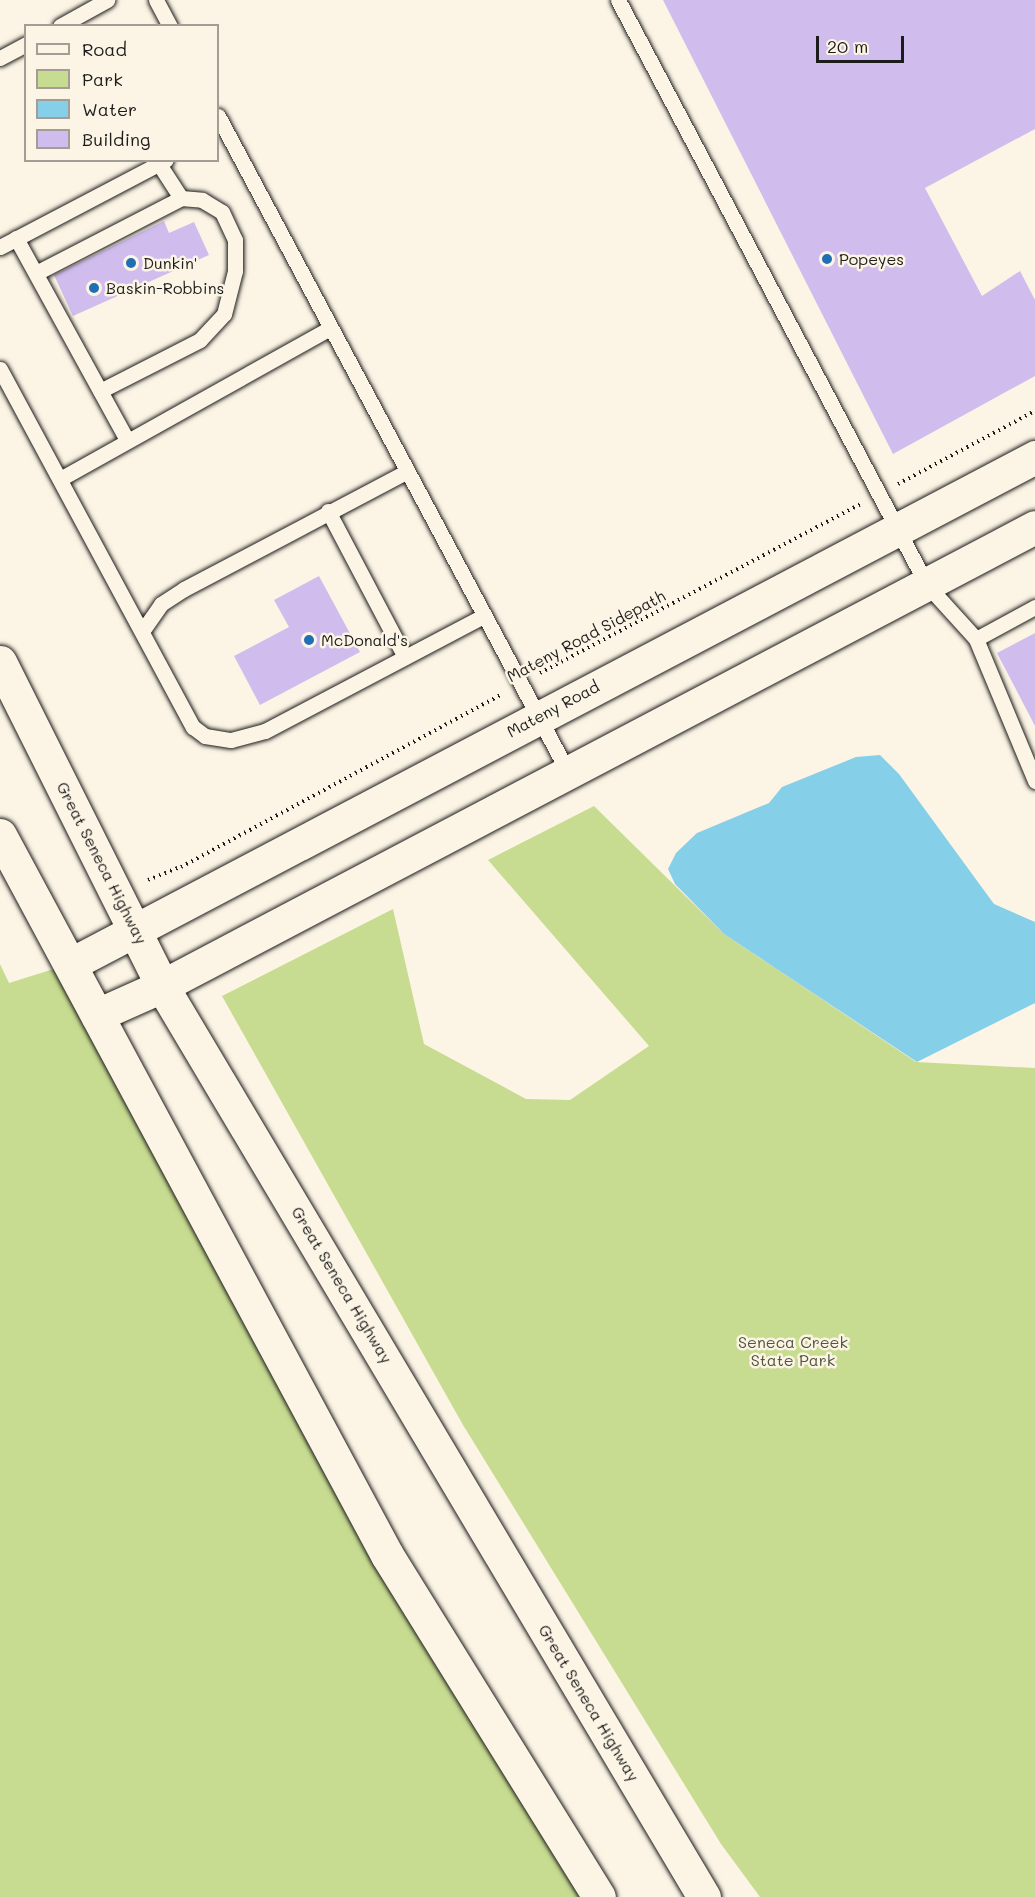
<!DOCTYPE html>
<style>
body{margin:0}
#map{position:relative;width:1035px;height:1897px;overflow:hidden;background:#fcf5e5;font-family:Mali,sans-serif}
div>[style]{position:absolute}
.green>*{inset:0;background:#c8dc91}
.water>*{inset:0;background:#86cfe8}
.building>*{inset:0;background:#d0bdee}
.path>*{height:4px;margin-top:-2px;transform-origin:0;background:repeating-linear-gradient(90deg,#1c1c1c 0 1.5px,transparent 0 6px)}
.roads{filter:drop-shadow(0 0 2px #1c1c1c) drop-shadow(0 0 2px #1c1c1c)}
.lane>*{height:15px;margin:-7.5px;padding:0 7.5px;transform-origin:7.5px;border-radius:7.5px;background:#fcf5e5}
.secondary>*{height:33px;margin:-16.5px;padding:0 16.5px;transform-origin:16.5px;border-radius:16.5px;background:#fcf5e5}
.primary>*{height:33px;margin:-16.5px;padding:0 16.5px;transform-origin:16.5px;border-radius:16.5px;background:#fcf5e5}
.dots>*{width:16px;height:16px;translate:-50% -50%;box-sizing:border-box;border:3px solid #fcf5e5;border-radius:50%}
span{translate:-50% -50%;white-space:nowrap;text-align:center;line-height:1.15;-webkit-text-stroke:5px #fcf5e5;paint-order:stroke}
.poi-label{font-size:16px;color:#1c1c1c}
.left{translate:0 -50%;text-align:left}
.street-label{font-size:16px;color:#1c1c1c}
.park-label{font-size:16px;color:#50563f}
.legend{position:absolute;left:24px;top:24px;width:195px;height:138px;box-sizing:border-box;background:#fcf5e5;border:2px solid #a29e95;margin:0;padding:8px 10px;list-style:none;font-size:18px;color:#1c1c1c}
.legend li{display:flex;align-items:center;gap:12px;height:30px}
.legend b{width:30px;border:2px solid #a29e95}
.scale{position:absolute;left:816px;top:36px;width:88px;height:27px;box-sizing:border-box;border:3px solid #1c1c1c;border-top:0;padding-left:8px;font-size:18px;line-height:21px;white-space:nowrap;color:#1c1c1c;-webkit-text-stroke:4px #fcf5e5;paint-order:stroke}
</style>
<div id="map">
<div class="green">
<div style="clip-path:polygon(594px 806px,724px 934px,916px 1062px,1035px 1068px,1035px 1897px,760px 1897px,721px 1844px,463px 1425px,222px 996px,393px 909px,424px 1044px,526px 1099px,570px 1100px,649px 1046px,488px 860px)"></div>
<div style="clip-path:polygon(73px 963px,592px 1897px,0 1897px,0 964px,9px 983px)"></div>
</div>
<div class="water">
<div style="clip-path:polygon(880px 755px,899px 774px,994px 904px,1035px 922px,1035px 1003px,917px 1062px,724px 934px,675px 884px,668px 869px,676px 853px,697px 833px,769px 803px,782px 787px,856px 757px)"></div>
</div>
<div class="building">
<div style="clip-path:polygon(663px 0,1035px 0,1035px 129px,925px 188px,982px 296px,1020px 271px,1035px 300px,1035px 376px,893px 454px)"></div>
<div style="clip-path:polygon(164px 221px,169px 233px,194px 222px,209px 255px,73px 316px,54px 275px)"></div>
<div style="clip-path:polygon(319px 576px,360px 652px,260px 705px,234px 656px,289px 627px,274px 600px)"></div>
<div style="clip-path:polygon(1035px 633px,1035px 726px,997px 653px)"></div>
</div>
<div class="path">
<div style="left:898px;top:484px;width:155px;rotate:-28.1deg"></div>
<div style="left:540px;top:673px;width:362px;rotate:-27.8deg"></div>
<div style="left:148px;top:880px;width:35px;rotate:-22deg"></div>
<div style="left:181px;top:867px;width:365px;rotate:-28.3deg"></div>
</div>
<div class="roads">
<div class="lane">
<div style="left:156px;top:0;width:30px;rotate:62deg"></div>
<div style="left:618px;top:0;width:662px;rotate:62.16deg"></div>
<div style="left:927px;top:585px;width:73px;rotate:47.8deg"></div>
<div style="left:976px;top:639px;width:67px;rotate:-28.5deg"></div>
<div style="left:60px;top:26px;width:54px;rotate:-29deg"></div>
<div style="left:0;top:58px;width:30px;rotate:-28deg"></div>
<div style="left:218px;top:116px;width:746px;rotate:61.92deg"></div>
<div style="left:159px;top:164px;width:40px;rotate:57.1deg"></div>
<div style="left:16px;top:238px;width:230px;rotate:61.2deg"></div>
<div style="left:0;top:247px;width:187px;rotate:-27.7deg"></div>
<div style="left:36px;top:273px;width:163px;rotate:-27.3deg"></div>
<div style="left:181px;top:198px;width:21px;rotate:5deg"></div>
<div style="left:202px;top:200px;width:23px;rotate:31deg"></div>
<div style="left:222px;top:212px;width:31px;rotate:65deg"></div>
<div style="left:235px;top:240px;width:31px;rotate:90deg"></div>
<div style="left:235px;top:271px;width:44px;rotate:104.3deg"></div>
<div style="left:224px;top:314px;width:35px;rotate:133deg"></div>
<div style="left:200px;top:340px;width:112px;rotate:153deg"></div>
<div style="left:0;top:369px;width:407px;rotate:61.7deg"></div>
<div style="left:193px;top:727px;width:15px;rotate:37deg"></div>
<div style="left:205px;top:736px;width:26px;rotate:9deg"></div>
<div style="left:231px;top:740px;width:35px;rotate:-15deg"></div>
<div style="left:265px;top:731px;width:246px;rotate:-27.8deg"></div>
<div style="left:60px;top:479px;width:309px;rotate:-29.2deg"></div>
<div style="left:328px;top:511px;width:165px;rotate:62.2deg"></div>
<div style="left:143px;top:630px;width:32px;rotate:-55deg"></div>
<div style="left:161px;top:604px;width:27px;rotate:-33deg"></div>
<div style="left:184px;top:589px;width:251px;rotate:-27.8deg"></div>
<div style="left:976px;top:639px;width:154px;rotate:67.4deg"></div>
</div>
<div class="secondary">
<div style="left:73px;top:963px;width:1087px;rotate:-27.74deg"></div>
<div style="left:97px;top:1015px;width:71px;rotate:-24deg"></div>
<div style="left:162px;top:986px;width:986px;rotate:-27.73deg"></div>
</div>
<div class="primary">
<div style="left:0;top:662px;width:362px;rotate:63.4deg"></div>
<div style="left:162px;top:986px;width:1060px;rotate:59.25deg"></div>
<div style="left:0;top:835px;width:817px;rotate:61.74deg"></div>
<div style="left:387px;top:1555px;width:402px;rotate:58.2deg"></div>
</div>
</div>
<div class="dots">
<div style="left:827px;top:259px;background:#1f6fb2"></div>
<div style="left:131px;top:263px;background:#1f6fb2"></div>
<div style="left:94px;top:288px;background:#1f6fb2"></div>
<div style="left:309px;top:640px;background:#1f6fb2"></div>
</div>
<div class="poi-label">
<span class="left" style="left:839px;top:259px">Popeyes</span>
<span class="left" style="left:143px;top:263px">Dunkin'</span>
<span class="left" style="left:106px;top:288px">Baskin-Robbins</span>
<span class="left" style="left:321px;top:640px">McDonald's</span>
</div>
<div class="street-label">
<span style="left:586px;top:636px;rotate:-28deg">Mateny Road Sidepath</span>
<span style="left:553px;top:709px;rotate:-28deg">Mateny Road</span>
<span style="left:102px;top:863px;rotate:63deg">Great Seneca Highway</span>
<span style="left:342px;top:1285px;rotate:59deg">Great Seneca Highway</span>
<span style="left:589px;top:1703px;rotate:59deg">Great Seneca Highway</span>
</div>
<div class="park-label">
<span style="left:793px;top:1351px">Seneca Creek<br>State Park</span>
</div>
<ul class="legend">
<li><b style="height:8px;background:#fcf5e5"></b>Road</li>
<li><b style="height:16px;background:#c8dc91"></b>Park</li>
<li><b style="height:16px;background:#86cfe8"></b>Water</li>
<li><b style="height:16px;background:#d0bdee"></b>Building</li>
</ul>
<div class="scale">20 m</div>
</div>
